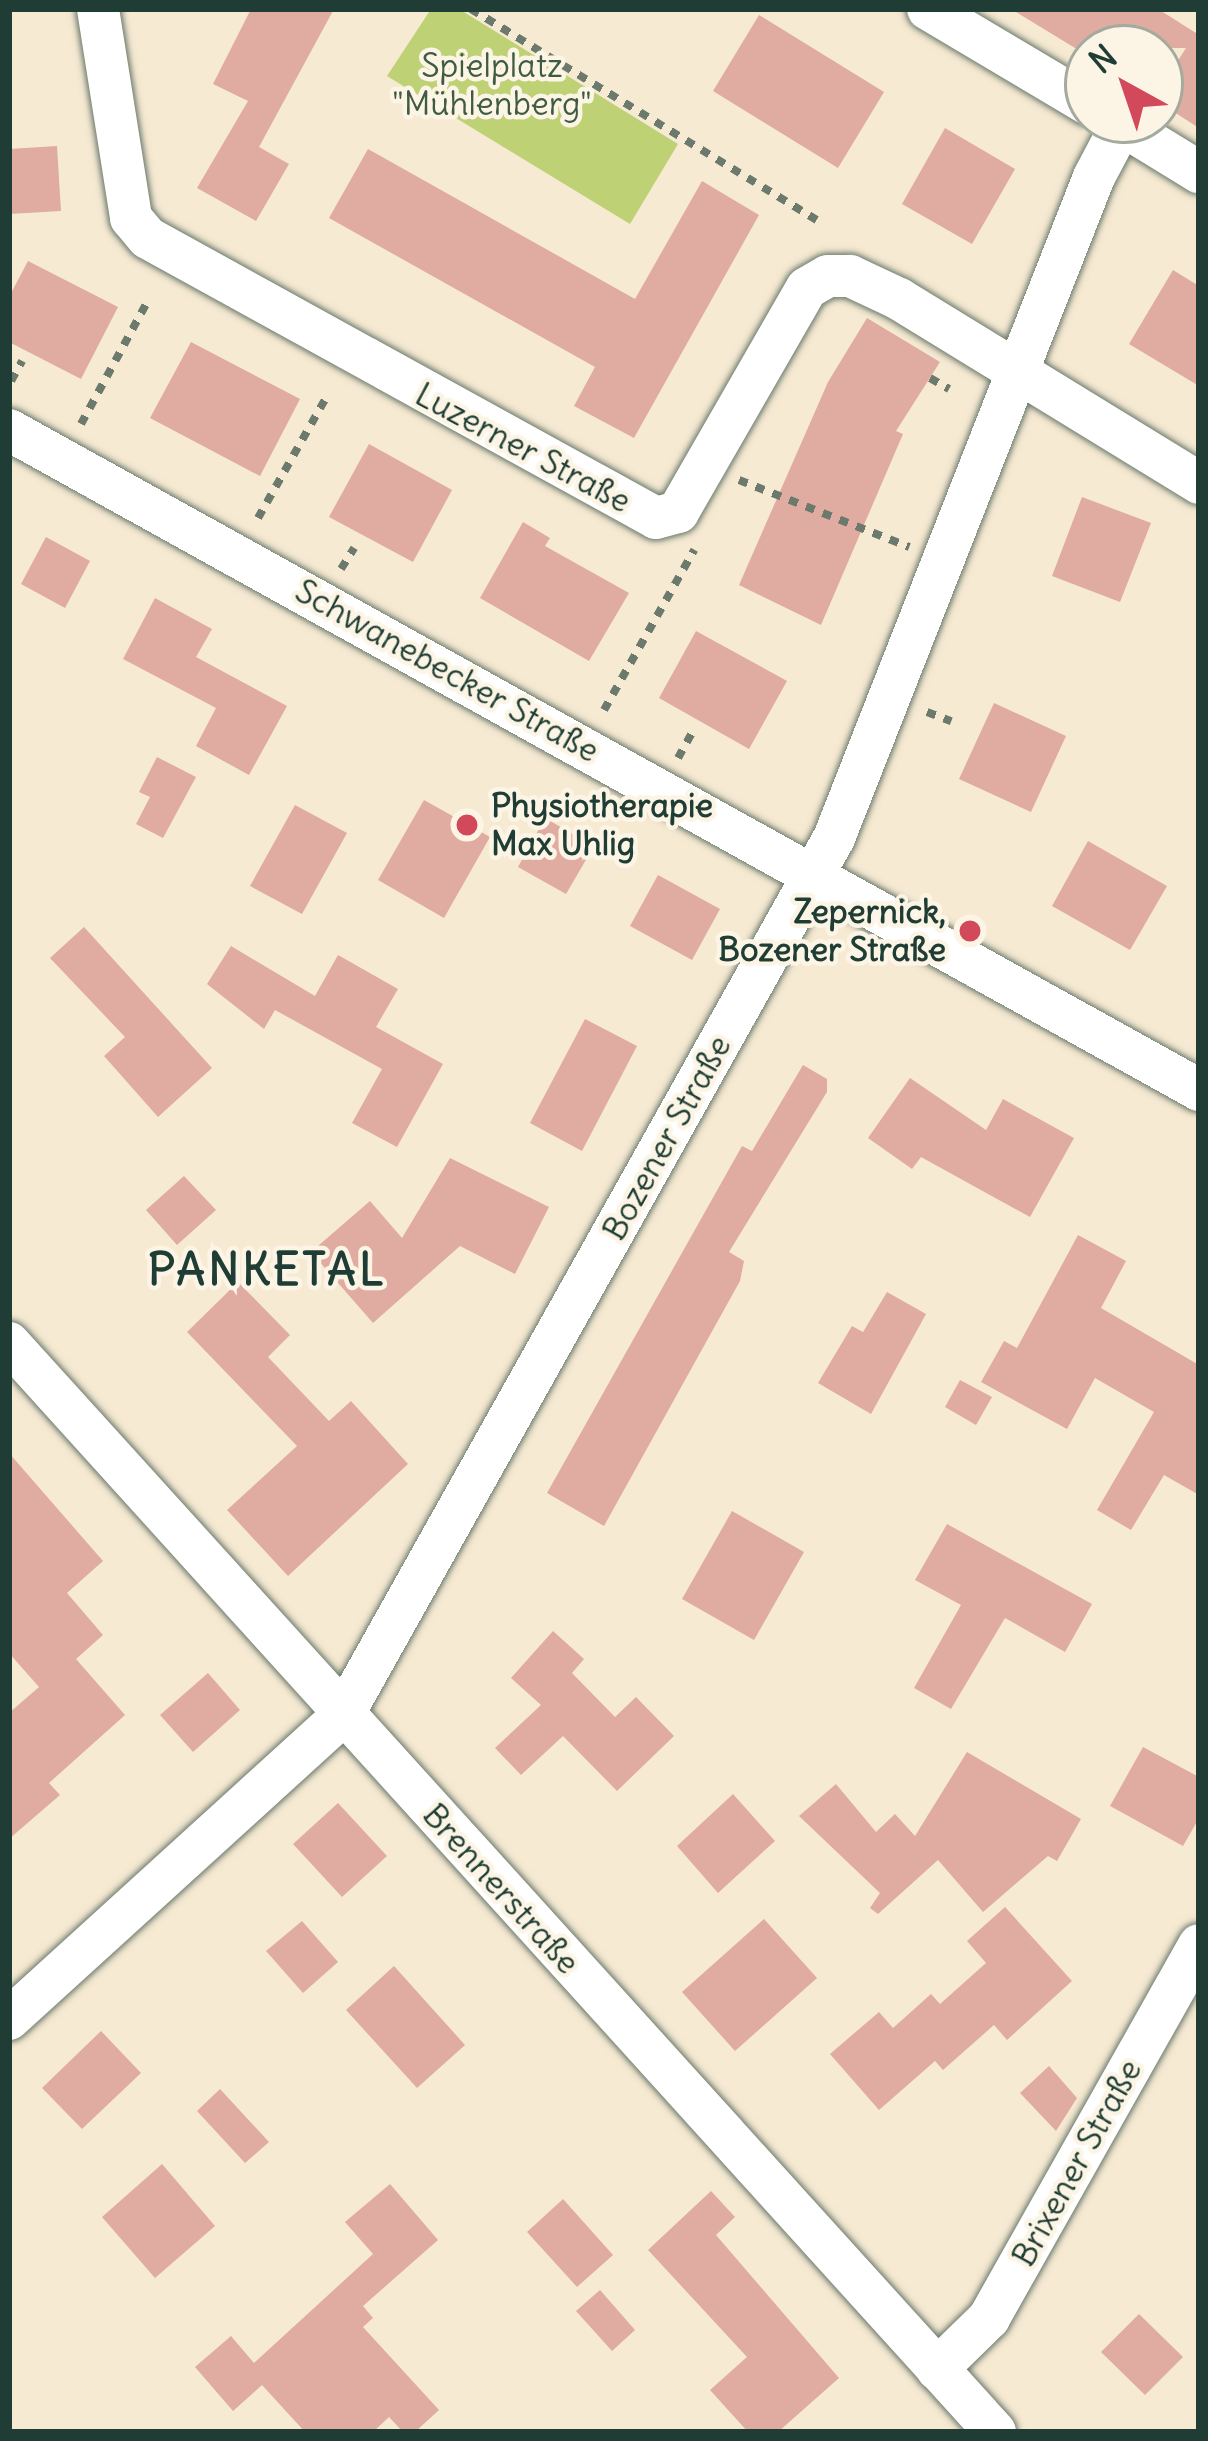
<!DOCTYPE html>
<meta charset="utf-8">
<style>
body{margin:0}
#map{position:relative;width:1208px;height:2441px;overflow:hidden;background:#f7ead3;font-family:Delius,sans-serif}
div>[style]{position:absolute}
.green>*{inset:0;background:#bed175}
.building>*{inset:0;background:#e0aba1}
.path>*{height:8px;margin-top:-4px;transform-origin:0;background:repeating-linear-gradient(90deg,#6b7a6c 0 9px,transparent 0 18px)}
.roads{filter:drop-shadow(0 0 3px #6b7a6c) drop-shadow(0 0 3px #6b7a6c)}
.minor>*{height:42px;margin:-21px;padding:0 21px;transform-origin:21px;border-radius:21px;background:#fff}
.dots>*{width:33px;height:33px;translate:-50% -50%;box-sizing:border-box;border:6px solid #fcf5e5;border-radius:50%}
span{translate:-50% -50%;white-space:nowrap;text-align:center;line-height:1.15;-webkit-text-stroke:9px #fcf5e5;paint-order:stroke}
.park-label{font-size:33px;color:#3f5b41}
.street-label{font-size:33px;color:#1f3d34}
.poi-label{font-size:33px;color:#1f3d34;font-weight:700}
.left{translate:0 -50%;text-align:left}
.right{translate:-100% -50%;text-align:right}
.district-label{font-size:45px;color:#1f3d34;font-weight:700;letter-spacing:3px}
.frame{position:absolute;inset:0;border:12px solid #1f3d34;pointer-events:none}
.north{position:absolute;left:1064px;top:24px;width:120px;height:120px;box-sizing:border-box;background:#fcf5e5;border:3px solid #a4ab9e;border-radius:50%;rotate:320deg;font-size:33px;font-weight:700;line-height:48px;text-align:center;color:#1f3d34}
.north::after{content:'';display:block;margin:auto;width:42px;height:54px;background:#d1495b;clip-path:polygon(50% 0,100% 100%,50% 72%,0 100%)}
</style>
<div id="map">
<div class="green">
<div style="clip-path:polygon(431px 9px,459px 9px,678px 144px,630px 224px,387px 76px)"></div>
</div>
<div class="building">
<div style="clip-path:polygon(251px 9px,334px 9px,259px 147px,289px 164px,256px 221px,197px 188px,248px 101px,213px 84px)"></div>
<div style="clip-path:polygon(1011px 9px,1158px 9px,1196px 33px,1199px 27px,1199px 128px,1160px 103px,1160px 89px,1186px 48px,1075px 48px)"></div>
<div style="clip-path:polygon(759px 15px,884px 92px,838px 168px,713px 91px)"></div>
<div style="clip-path:polygon(945px 128px,1015px 169px,972px 244px,902px 204px)"></div>
<div style="clip-path:polygon(57px 146px,61px 211px,9px 214px,9px 149px)"></div>
<div style="clip-path:polygon(368px 149px,635px 299px,702px 181px,759px 215px,634px 438px,574px 406px,595px 367px,329px 218px)"></div>
<div style="clip-path:polygon(28px 261px,118px 307px,81px 379px,9px 342px,9px 297px)"></div>
<div style="clip-path:polygon(1173px 270px,1199px 286px,1199px 386px,1129px 344px)"></div>
<div style="clip-path:polygon(867px 318px,940px 362px,896px 431px,903px 434px,821px 625px,739px 585px,828px 382px)"></div>
<div style="clip-path:polygon(191px 342px,300px 399px,260px 476px,150px 418px)"></div>
<div style="clip-path:polygon(369px 444px,452px 490px,413px 562px,329px 517px)"></div>
<div style="clip-path:polygon(1082px 497px,1151px 523px,1120px 602px,1052px 576px)"></div>
<div style="clip-path:polygon(523px 522px,550px 538px,545px 546px,629px 593px,589px 661px,480px 598px)"></div>
<div style="clip-path:polygon(46px 537px,90px 561px,65px 608px,21px 584px)"></div>
<div style="clip-path:polygon(155px 598px,212px 629px,196px 657px,287px 706px,249px 775px,196px 746px,216px 708px,123px 659px)"></div>
<div style="clip-path:polygon(696px 631px,787px 681px,749px 749px,659px 698px)"></div>
<div style="clip-path:polygon(994px 703px,1066px 736px,1031px 812px,959px 779px)"></div>
<div style="clip-path:polygon(157px 757px,196px 777px,163px 838px,136px 824px,150px 797px,139px 792px)"></div>
<div style="clip-path:polygon(424px 800px,490px 837px,444px 918px,378px 880px)"></div>
<div style="clip-path:polygon(295px 805px,347px 833px,302px 914px,250px 886px)"></div>
<div style="clip-path:polygon(545px 818px,594px 846px,566px 894px,518px 867px)"></div>
<div style="clip-path:polygon(1088px 841px,1167px 886px,1130px 950px,1052px 906px)"></div>
<div style="clip-path:polygon(658px 875px,720px 909px,692px 960px,630px 926px)"></div>
<div style="clip-path:polygon(84px 927px,212px 1068px,158px 1117px,104px 1056px,125px 1037px,50px 958px)"></div>
<div style="clip-path:polygon(231px 946px,315px 996px,338px 955px,398px 989px,376px 1027px,443px 1064px,397px 1147px,352px 1123px,382px 1069px,275px 1010px,264px 1029px,207px 984px)"></div>
<div style="clip-path:polygon(585px 1019px,637px 1046px,582px 1151px,530px 1123px)"></div>
<div style="clip-path:polygon(803px 1065px,827px 1079px,827px 1092px,729px 1252px,744px 1261px,740px 1281px,604px 1526px,547px 1493px,742px 1146px,752px 1151px)"></div>
<div style="clip-path:polygon(910px 1078px,986px 1130px,1003px 1099px,1074px 1138px,1030px 1217px,921px 1157px,912px 1169px,868px 1138px)"></div>
<div style="clip-path:polygon(450px 1158px,549px 1207px,515px 1274px,460px 1246px,373px 1323px,311px 1252px,370px 1201px,402px 1238px)"></div>
<div style="clip-path:polygon(184px 1176px,216px 1210px,177px 1245px,146px 1210px)"></div>
<div style="clip-path:polygon(1078px 1235px,1126px 1261px,1101px 1308px,1199px 1365px,1199px 1495px,1164px 1475px,1131px 1530px,1097px 1510px,1154px 1412px,1095px 1378px,1067px 1429px,981px 1382px,1004px 1341px,1017px 1348px)"></div>
<div style="clip-path:polygon(238px 1282px,290px 1335px,268px 1357px,329px 1421px,351px 1401px,408px 1464px,288px 1576px,227px 1510px,297px 1446px,187px 1332px)"></div>
<div style="clip-path:polygon(887px 1292px,926px 1314px,871px 1414px,818px 1383px,852px 1326px,863px 1332px)"></div>
<div style="clip-path:polygon(960px 1380px,992px 1397px,976px 1425px,945px 1407px)"></div>
<div style="clip-path:polygon(9px 1453px,103px 1561px,67px 1593px,103px 1635px,76px 1659px,125px 1715px,49px 1783px,60px 1795px,9px 1839px,9px 1713px,39px 1687px,9px 1653px)"></div>
<div style="clip-path:polygon(732px 1511px,804px 1552px,754px 1640px,682px 1599px)"></div>
<div style="clip-path:polygon(947px 1524px,1092px 1604px,1065px 1652px,1005px 1618px,951px 1709px,914px 1688px,961px 1605px,915px 1580px)"></div>
<div style="clip-path:polygon(553px 1631px,584px 1659px,572px 1673px,615px 1717px,636px 1697px,674px 1736px,617px 1791px,563px 1736px,521px 1775px,495px 1748px,541px 1705px,511px 1678px)"></div>
<div style="clip-path:polygon(208px 1673px,240px 1710px,193px 1752px,160px 1715px)"></div>
<div style="clip-path:polygon(1143px 1747px,1199px 1777px,1199px 1818px,1183px 1846px,1110px 1806px)"></div>
<div style="clip-path:polygon(967px 1752px,1081px 1819px,1057px 1861px,1048px 1856px,983px 1912px,938px 1860px,878px 1914px,870px 1908px,880px 1893px,799px 1816px,836px 1784px,876px 1832px,895px 1814px,915px 1836px)"></div>
<div style="clip-path:polygon(733px 1794px,775px 1841px,718px 1893px,677px 1846px)"></div>
<div style="clip-path:polygon(338px 1803px,387px 1856px,342px 1897px,293px 1844px)"></div>
<div style="clip-path:polygon(1005px 1907px,1072px 1981px,1007px 2040px,994px 2025px,943px 2070px,935px 2061px,879px 2110px,830px 2054px,879px 2012px,893px 2028px,931px 1994px,940px 2004px,986px 1963px,967px 1941px)"></div>
<div style="clip-path:polygon(764px 1919px,817px 1978px,735px 2051px,682px 1992px)"></div>
<div style="clip-path:polygon(302px 1921px,338px 1962px,303px 1993px,266px 1951px)"></div>
<div style="clip-path:polygon(394px 1966px,465px 2045px,417px 2088px,346px 2010px)"></div>
<div style="clip-path:polygon(101px 2031px,141px 2073px,82px 2129px,42px 2088px)"></div>
<div style="clip-path:polygon(1049px 2066px,1077px 2098px,1056px 2131px,1020px 2093px)"></div>
<div style="clip-path:polygon(220px 2089px,269px 2142px,245px 2163px,197px 2111px)"></div>
<div style="clip-path:polygon(162px 2164px,215px 2226px,155px 2278px,102px 2217px)"></div>
<div style="clip-path:polygon(390px 2184px,438px 2240px,363px 2306px,373px 2318px,363px 2327px,439px 2410px,415px 2432px,403px 2432px,389px 2417px,373px 2432px,305px 2432px,262px 2385px,233px 2411px,195px 2367px,231px 2336px,254px 2363px,373px 2254px,345px 2222px)"></div>
<div style="clip-path:polygon(711px 2191px,735px 2217px,716px 2235px,839px 2378px,778px 2432px,748px 2432px,710px 2390px,747px 2357px,648px 2250px)"></div>
<div style="clip-path:polygon(563px 2199px,613px 2255px,577px 2287px,527px 2232px)"></div>
<div style="clip-path:polygon(600px 2290px,635px 2330px,612px 2351px,576px 2311px)"></div>
<div style="clip-path:polygon(1139px 2314px,1183px 2357px,1145px 2395px,1101px 2352px)"></div>
</div>
<div class="path">
<div style="left:471px;top:9px;width:405px;rotate:31.4deg"></div>
<div style="left:930px;top:378px;width:22px;rotate:30deg"></div>
<div style="left:11px;top:381px;width:23px;rotate:-61deg"></div>
<div style="left:81px;top:424px;width:142px;rotate:-61.5deg"></div>
<div style="left:739px;top:480px;width:183px;rotate:21.5deg"></div>
<div style="left:258px;top:518px;width:138px;rotate:-60.5deg"></div>
<div style="left:341px;top:569px;width:25px;rotate:-58deg"></div>
<div style="left:604px;top:710px;width:184px;rotate:-60.6deg"></div>
<div style="left:927px;top:712px;width:26px;rotate:21deg"></div>
<div style="left:678px;top:758px;width:31px;rotate:-61deg"></div>
</div>
<div class="roads">
<div class="minor">
<div style="left:98px;top:9px;width:212px;rotate:81deg"></div>
<div style="left:131px;top:218px;width:26px;rotate:50deg"></div>
<div style="left:148px;top:238px;width:580px;rotate:28.86deg"></div>
<div style="left:656px;top:518px;width:23px;rotate:-15deg"></div>
<div style="left:678px;top:512px;width:258px;rotate:-60.1deg"></div>
<div style="left:807px;top:288px;width:24px;rotate:-30deg"></div>
<div style="left:828px;top:276px;width:22px"></div>
<div style="left:850px;top:276px;width:54px;rotate:25.1deg"></div>
<div style="left:899px;top:299px;width:352px;rotate:31.5deg"></div>
<div style="left:928px;top:9px;width:186px;rotate:30.7deg"></div>
<div style="left:1114px;top:120px;width:100px;rotate:31.5deg"></div>
<div style="left:9px;top:430px;width:1361px;rotate:29.01deg"></div>
<div style="left:9px;top:1343px;width:1469px;rotate:47.84deg"></div>
<div style="left:9px;top:2019px;width:452px;rotate:-42.3deg"></div>
<div style="left:343px;top:1715px;width:1005px;rotate:-60.76deg"></div>
<div style="left:834px;top:838px;width:710px;rotate:-68.53deg"></div>
<div style="left:1094px;top:177px;width:60px;rotate:-62.2deg"></div>
<div style="left:937px;top:2369px;width:73px;rotate:-44.4deg"></div>
<div style="left:989px;top:2318px;width:428px;rotate:-60.6deg"></div>
</div>
</div>
<div class="dots">
<div style="left:467px;top:825px;background:#d1495b"></div>
<div style="left:970px;top:931px;background:#d1495b"></div>
</div>
<div class="park-label">
<span style="left:492px;top:85px">Spielplatz<br>"Mühlenberg"</span>
</div>
<div class="street-label">
<span style="left:523px;top:448px;rotate:28deg">Luzerner Straße</span>
<span style="left:447px;top:671px;rotate:29deg">Schwanebecker Straße</span>
<span style="left:667px;top:1138px;rotate:-61deg">Bozener Straße</span>
<span style="left:501px;top:1889px;rotate:48deg">Brennerstraße</span>
<span style="left:1077px;top:2163px;rotate:-61deg">Brixener Straße</span>
</div>
<div class="poi-label">
<span class="left" style="left:491px;top:825px">Physiotherapie<br>Max Uhlig</span>
<span class="right" style="left:946px;top:931px">Zepernick,<br>Bozener Straße</span>
</div>
<div class="district-label">
<span style="left:267px;top:1270px">PANKETAL</span>
</div>
<div class="frame"></div>
<div class="north">N</div>
</div>
